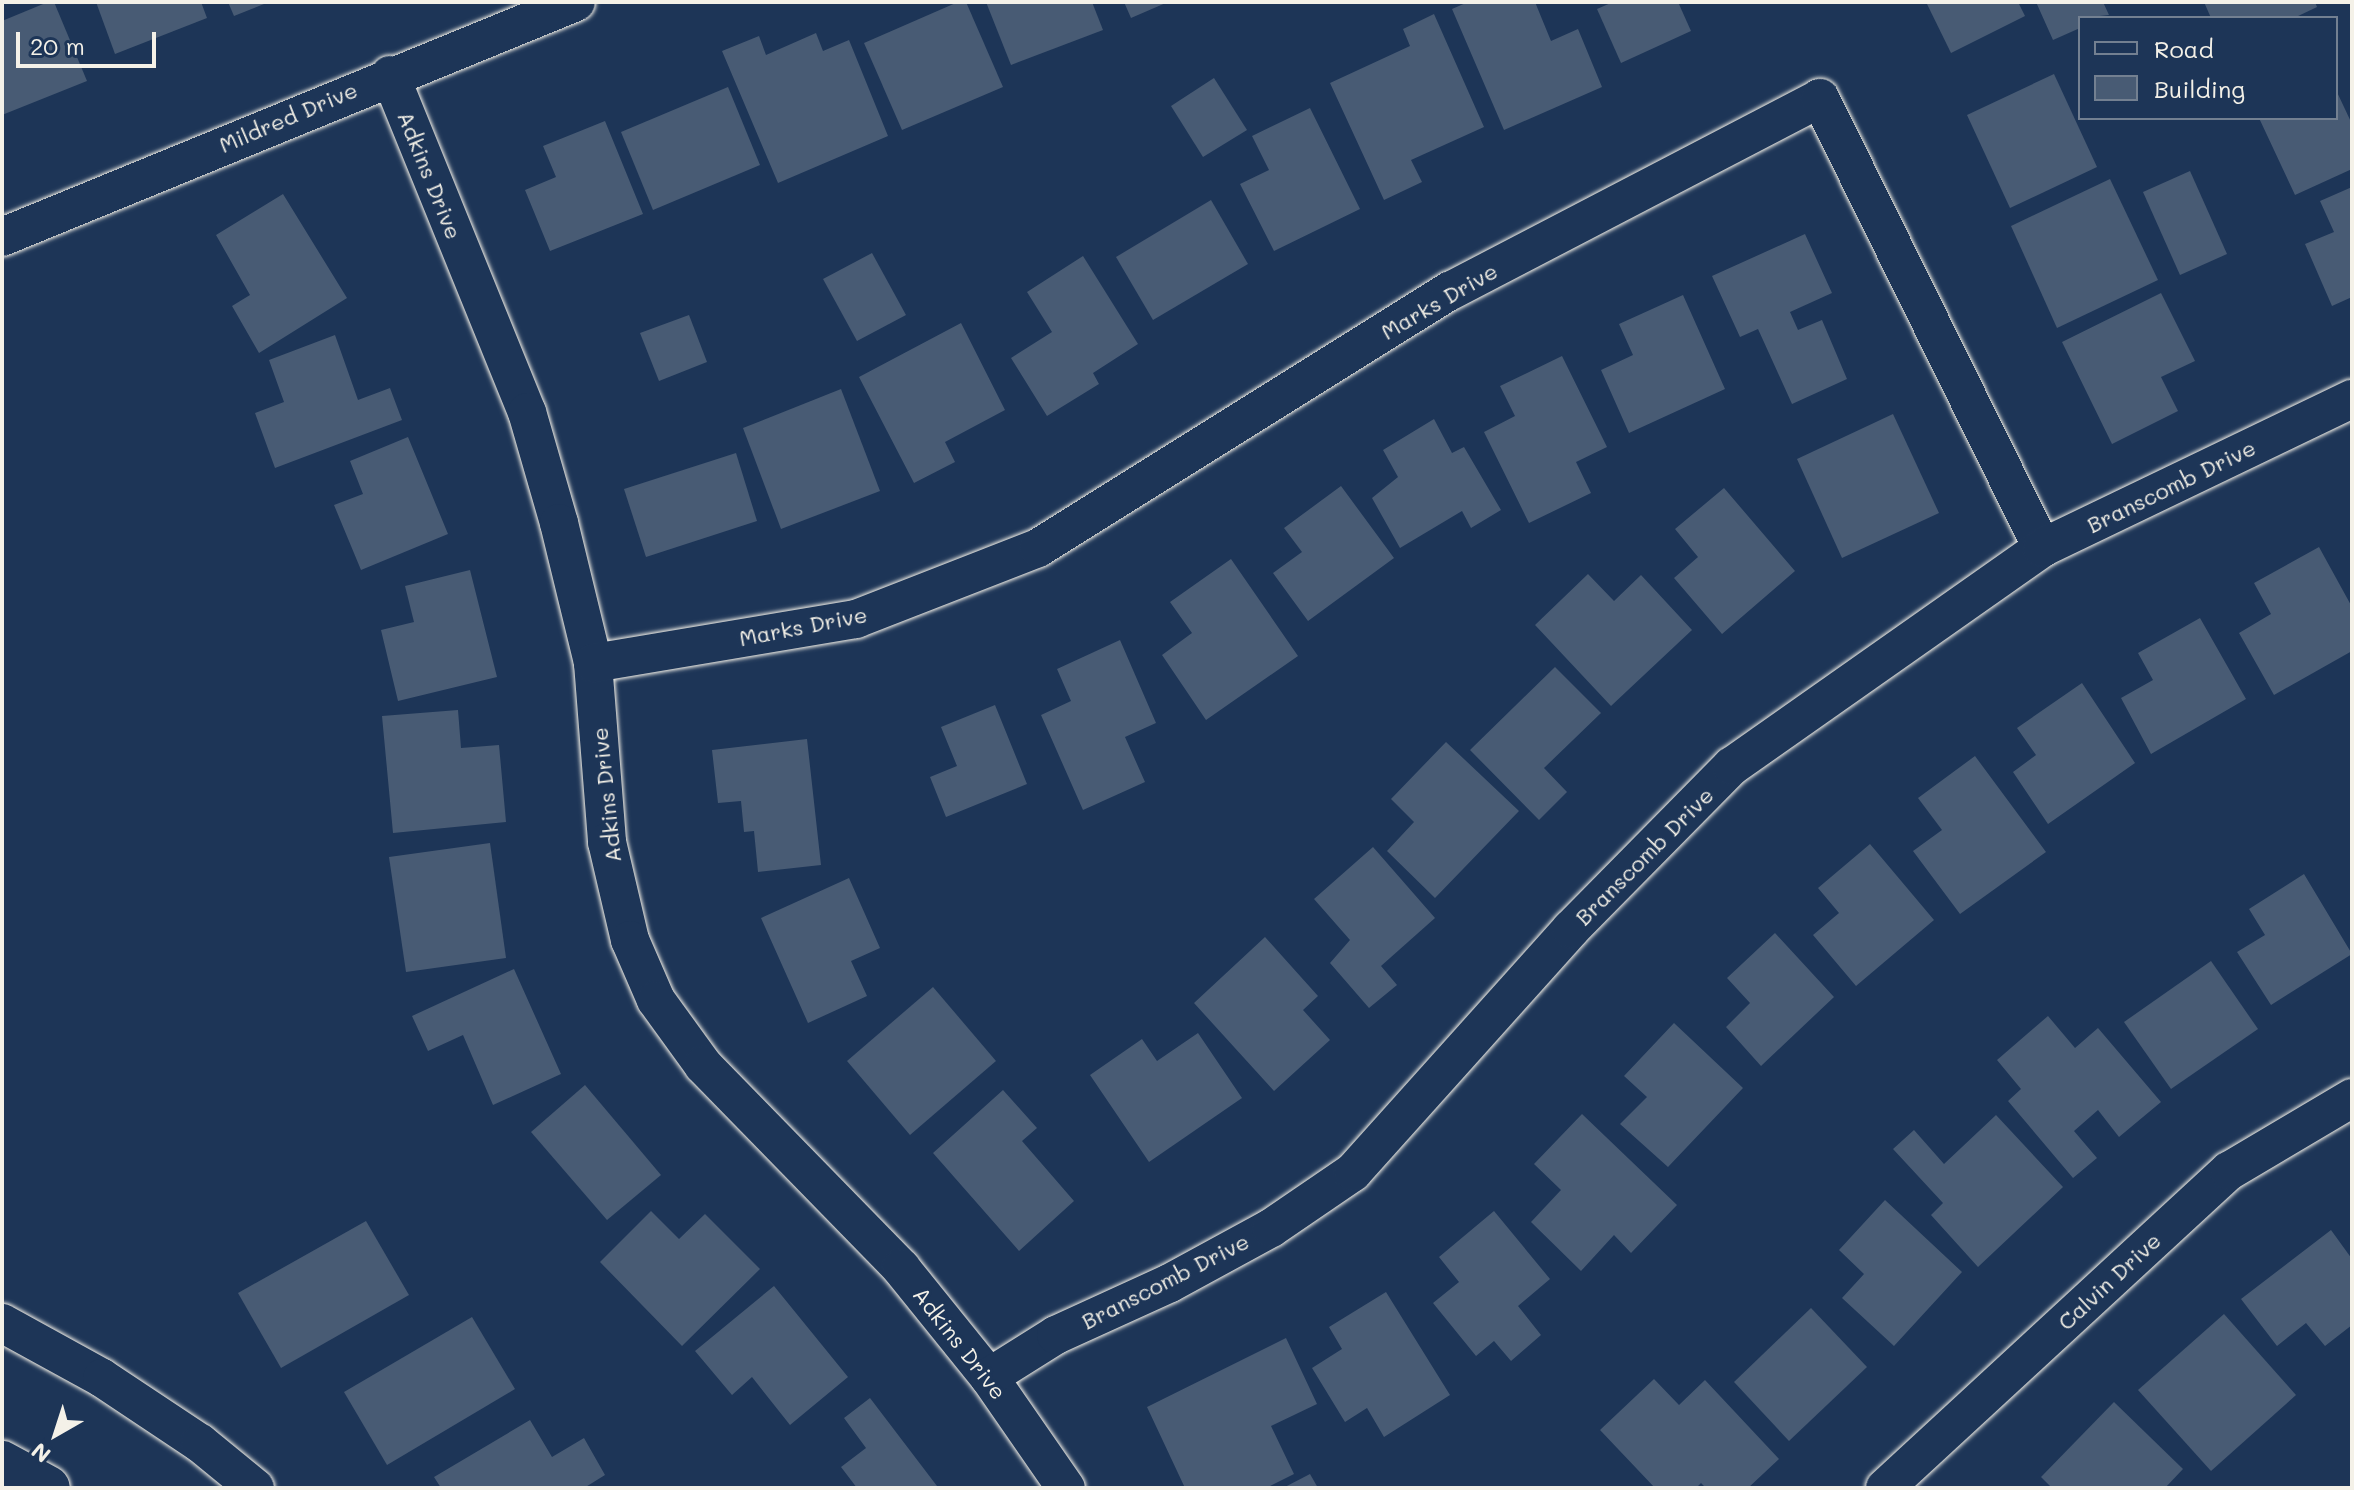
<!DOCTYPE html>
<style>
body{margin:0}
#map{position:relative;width:2354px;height:1490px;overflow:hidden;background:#1d3557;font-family:Mali,sans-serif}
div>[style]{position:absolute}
.building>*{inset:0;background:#485b74}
.roads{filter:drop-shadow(0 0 2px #f4f1e8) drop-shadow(0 0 2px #f4f1e8)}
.street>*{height:38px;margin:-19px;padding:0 19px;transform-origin:19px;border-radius:19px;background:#1d3557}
.secondary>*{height:44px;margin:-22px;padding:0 22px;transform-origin:22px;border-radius:22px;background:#1d3557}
span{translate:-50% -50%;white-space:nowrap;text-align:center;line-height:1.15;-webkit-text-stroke:6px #1d3557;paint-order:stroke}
.street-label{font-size:22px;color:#f4f1e8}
.frame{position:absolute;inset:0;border:4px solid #f4f1e8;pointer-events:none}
.legend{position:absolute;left:2078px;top:16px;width:260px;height:104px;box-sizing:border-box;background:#1d3557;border:2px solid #738091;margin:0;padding:10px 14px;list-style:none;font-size:24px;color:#f4f1e8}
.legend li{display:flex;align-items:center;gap:16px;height:40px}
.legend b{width:40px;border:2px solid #738091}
.north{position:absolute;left:16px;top:1394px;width:80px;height:80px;-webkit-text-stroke:6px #1d3557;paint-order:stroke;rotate:219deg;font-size:22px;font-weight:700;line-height:32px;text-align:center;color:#f4f1e8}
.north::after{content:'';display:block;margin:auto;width:28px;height:36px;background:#f4f1e8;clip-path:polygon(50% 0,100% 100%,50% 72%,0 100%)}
.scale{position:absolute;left:16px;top:32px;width:140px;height:36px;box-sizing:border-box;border:4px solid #f4f1e8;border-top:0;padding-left:10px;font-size:24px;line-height:28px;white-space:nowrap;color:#f4f1e8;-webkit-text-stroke:6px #1d3557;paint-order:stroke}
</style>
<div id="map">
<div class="building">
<div style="clip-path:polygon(48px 2px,54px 2px,87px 81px,2px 115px,2px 21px)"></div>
<div style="clip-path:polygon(96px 2px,201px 2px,207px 18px,115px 54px)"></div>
<div style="clip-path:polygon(228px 2px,269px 2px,234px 16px)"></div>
<div style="clip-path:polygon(958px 2px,966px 2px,1003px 87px,902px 130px,864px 43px)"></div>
<div style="clip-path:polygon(986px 2px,1092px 2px,1103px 30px,1011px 65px)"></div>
<div style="clip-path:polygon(1124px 2px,1168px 2px,1131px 18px)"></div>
<div style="clip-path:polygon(1468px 2px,1535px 2px,1551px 41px,1578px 29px,1602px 87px,1504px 130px,1452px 9px)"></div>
<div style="clip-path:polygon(1613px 2px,1678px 2px,1691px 31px,1621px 63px,1597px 9px)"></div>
<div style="clip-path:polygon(1926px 2px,2018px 2px,2025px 16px,1951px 53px)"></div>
<div style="clip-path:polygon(2036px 2px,2103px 2px,2109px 15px,2080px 18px,2080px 28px,2053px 40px)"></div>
<div style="clip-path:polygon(2204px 2px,2315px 2px,2317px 7px,2294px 18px,2211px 18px)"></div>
<div style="clip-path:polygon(1434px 14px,1484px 127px,1411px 160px,1422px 182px,1384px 200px,1330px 83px,1410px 46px,1403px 29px)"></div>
<div style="clip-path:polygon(816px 33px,823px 51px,849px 40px,888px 136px,778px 183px,722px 51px,759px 36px,766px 55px)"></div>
<div style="clip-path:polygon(2054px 74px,2097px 167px,2010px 208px,1967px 115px)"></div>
<div style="clip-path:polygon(1214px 78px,1247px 130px,1203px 157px,1171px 106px)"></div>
<div style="clip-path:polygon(728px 87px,760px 165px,653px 210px,621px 132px)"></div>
<div style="clip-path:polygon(2336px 90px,2352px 124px,2352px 169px,2295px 195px,2259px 118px,2336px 118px)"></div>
<div style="clip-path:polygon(1310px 108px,1360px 209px,1274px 251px,1240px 184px,1269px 170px,1252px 136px)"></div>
<div style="clip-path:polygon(605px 121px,643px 214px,550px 251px,525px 190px,556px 177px,543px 146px)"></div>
<div style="clip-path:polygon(2190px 171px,2227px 254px,2180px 275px,2143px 192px)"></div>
<div style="clip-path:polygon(2110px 179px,2158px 280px,2057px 328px,2011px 226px)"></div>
<div style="clip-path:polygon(2352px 187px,2352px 297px,2332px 306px,2305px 244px,2334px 232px,2320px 201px)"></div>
<div style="clip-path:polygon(283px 194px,347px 298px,259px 353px,232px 306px,250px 295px,216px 235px)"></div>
<div style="clip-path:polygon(1211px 200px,1248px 264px,1153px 320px,1116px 257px)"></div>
<div style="clip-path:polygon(1805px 234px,1832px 293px,1790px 312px,1798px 330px,1822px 320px,1847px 379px,1792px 404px,1758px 329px,1740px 337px,1712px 276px)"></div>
<div style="clip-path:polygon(872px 253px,906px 315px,857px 341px,823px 279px)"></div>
<div style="clip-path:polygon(1083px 256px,1138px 344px,1093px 373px,1099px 384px,1047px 416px,1011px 358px,1052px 332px,1027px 292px)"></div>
<div style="clip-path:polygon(2161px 293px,2195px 361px,2161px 377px,2178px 411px,2112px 444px,2062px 342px)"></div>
<div style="clip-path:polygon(1683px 295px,1725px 389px,1629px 433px,1601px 370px,1633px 355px,1619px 324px)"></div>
<div style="clip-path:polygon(689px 315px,707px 362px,659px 381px,640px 333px)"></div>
<div style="clip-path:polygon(961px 323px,1005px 410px,945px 442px,955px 462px,914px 483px,859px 377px)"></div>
<div style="clip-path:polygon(335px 335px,358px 400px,390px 388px,402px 420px,275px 468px,255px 413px,284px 402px,269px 360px)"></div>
<div style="clip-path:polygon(1562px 356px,1607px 447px,1576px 462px,1591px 493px,1529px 523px,1484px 432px,1515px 416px,1500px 386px)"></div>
<div style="clip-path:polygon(841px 389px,880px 491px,781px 529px,743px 428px)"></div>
<div style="clip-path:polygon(1893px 414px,1939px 513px,1842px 558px,1797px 459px)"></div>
<div style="clip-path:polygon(1434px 419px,1452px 453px,1464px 447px,1501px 510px,1471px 528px,1462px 511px,1400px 548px,1372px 498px,1398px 477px,1383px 450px)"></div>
<div style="clip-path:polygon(408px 437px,448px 534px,361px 570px,334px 505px,363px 494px,350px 461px)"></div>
<div style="clip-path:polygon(736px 453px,757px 521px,646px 557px,624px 489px)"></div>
<div style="clip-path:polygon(1341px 486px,1394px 558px,1308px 621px,1273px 573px,1302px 552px,1284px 528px)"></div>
<div style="clip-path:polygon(1724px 488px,1795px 571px,1722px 634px,1674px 578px,1698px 557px,1675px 529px)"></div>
<div style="clip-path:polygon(2319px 547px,2352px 607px,2352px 651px,2274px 695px,2239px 633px,2271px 614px,2254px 583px)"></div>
<div style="clip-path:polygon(1231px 559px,1298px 656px,1206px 720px,1162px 655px,1192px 633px,1170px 602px)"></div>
<div style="clip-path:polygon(470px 570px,497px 677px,398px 701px,381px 630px,414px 622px,405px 586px)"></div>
<div style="clip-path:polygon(1588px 574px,1614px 601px,1641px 575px,1692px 630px,1611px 706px,1535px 625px)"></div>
<div style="clip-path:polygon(2200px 618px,2246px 699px,2151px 754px,2121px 698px,2153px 680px,2138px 653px)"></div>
<div style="clip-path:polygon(1120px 640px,1156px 723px,1125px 737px,1145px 782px,1083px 810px,1041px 715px,1071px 701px,1057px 669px)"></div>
<div style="clip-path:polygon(1555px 667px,1601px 713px,1544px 768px,1567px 792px,1539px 820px,1470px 750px)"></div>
<div style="clip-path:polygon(2082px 683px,2135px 763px,2048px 824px,2013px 772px,2036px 755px,2017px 728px)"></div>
<div style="clip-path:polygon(995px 705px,1027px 784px,946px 817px,930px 777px,957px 766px,941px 727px)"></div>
<div style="clip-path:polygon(458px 710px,461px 748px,499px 745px,506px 822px,393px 833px,382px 716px)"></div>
<div style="clip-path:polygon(807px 739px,821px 865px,758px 872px,754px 831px,744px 832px,741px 801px,718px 803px,712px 750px)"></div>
<div style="clip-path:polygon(1446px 742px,1519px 811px,1435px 898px,1387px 851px,1414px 822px,1391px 799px)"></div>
<div style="clip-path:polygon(1975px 756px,2046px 852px,1960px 914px,1913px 851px,1942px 830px,1918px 798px)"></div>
<div style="clip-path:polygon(490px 843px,506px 958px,406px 972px,389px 857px)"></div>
<div style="clip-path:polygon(1870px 844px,1934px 920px,1856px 986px,1813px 935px,1839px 913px,1818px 888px)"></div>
<div style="clip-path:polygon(1373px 847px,1435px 918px,1381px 966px,1397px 985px,1369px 1008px,1330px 963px,1350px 940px,1314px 899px)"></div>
<div style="clip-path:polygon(2304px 874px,2352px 954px,2271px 1005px,2237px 952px,2265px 935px,2249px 909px)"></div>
<div style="clip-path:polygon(849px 878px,880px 948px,851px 961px,867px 996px,808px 1023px,761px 918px)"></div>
<div style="clip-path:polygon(1775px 933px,1834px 997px,1761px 1066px,1726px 1027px,1750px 1003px,1727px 978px)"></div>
<div style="clip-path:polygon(1265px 937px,1318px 996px,1303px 1010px,1330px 1040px,1274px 1091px,1194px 1003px)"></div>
<div style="clip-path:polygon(2211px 961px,2258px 1029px,2171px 1089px,2124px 1022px)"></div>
<div style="clip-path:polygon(514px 969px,561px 1074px,493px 1105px,463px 1035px,428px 1051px,412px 1016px)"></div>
<div style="clip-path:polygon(933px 987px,996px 1061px,910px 1135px,847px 1061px)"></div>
<div style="clip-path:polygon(2048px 1016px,2075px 1048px,2098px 1028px,2161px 1102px,2119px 1137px,2098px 1110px,2074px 1131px,2097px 1158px,2073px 1178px,2008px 1101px,2021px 1089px,1997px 1060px)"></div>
<div style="clip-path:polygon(1674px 1023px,1743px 1088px,1668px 1167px,1620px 1124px,1647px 1097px,1624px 1076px)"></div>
<div style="clip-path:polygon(1198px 1033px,1242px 1098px,1149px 1162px,1090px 1075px,1142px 1039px,1157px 1061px)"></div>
<div style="clip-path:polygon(585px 1085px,661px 1175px,607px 1220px,531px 1132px)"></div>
<div style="clip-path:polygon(1003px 1090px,1037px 1128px,1022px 1141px,1074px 1201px,1019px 1251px,933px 1153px)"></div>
<div style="clip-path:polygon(1582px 1114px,1677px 1205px,1631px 1253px,1614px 1235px,1581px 1271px,1531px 1222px,1561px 1190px,1534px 1164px)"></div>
<div style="clip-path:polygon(1996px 1115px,2063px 1187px,1978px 1267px,1931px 1215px,1943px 1203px,1893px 1149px,1914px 1130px,1944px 1164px)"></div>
<div style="clip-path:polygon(1885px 1200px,1962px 1272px,1894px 1346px,1842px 1298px,1864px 1274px,1839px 1250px)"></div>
<div style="clip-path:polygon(651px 1211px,679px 1239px,705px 1214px,760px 1269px,682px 1346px,600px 1262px)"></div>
<div style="clip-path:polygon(1494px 1211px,1550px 1279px,1518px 1306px,1541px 1335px,1511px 1361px,1494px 1341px,1476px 1356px,1433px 1303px,1459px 1282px,1439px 1257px)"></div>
<div style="clip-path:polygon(366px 1221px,409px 1295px,281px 1368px,238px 1293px)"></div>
<div style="clip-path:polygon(2331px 1230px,2352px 1259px,2352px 1325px,2325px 1346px,2306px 1323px,2277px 1346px,2241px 1299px)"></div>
<div style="clip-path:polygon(774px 1286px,848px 1377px,790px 1425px,752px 1377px,732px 1395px,695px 1351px)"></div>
<div style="clip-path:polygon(1386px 1292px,1450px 1395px,1384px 1437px,1367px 1408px,1345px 1422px,1312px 1368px,1342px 1349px,1329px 1327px)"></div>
<div style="clip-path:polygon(1811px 1308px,1867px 1367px,1789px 1441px,1734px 1382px)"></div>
<div style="clip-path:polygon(2224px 1314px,2296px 1395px,2211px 1471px,2138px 1390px)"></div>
<div style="clip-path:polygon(472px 1317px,515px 1389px,387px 1465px,344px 1392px)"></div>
<div style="clip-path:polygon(1286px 1338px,1317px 1404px,1271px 1426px,1294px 1474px,1266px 1488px,1185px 1488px,1147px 1407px)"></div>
<div style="clip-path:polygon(1654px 1379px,1679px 1405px,1705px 1380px,1779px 1459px,1748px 1488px,1706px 1488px,1701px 1483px,1696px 1488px,1655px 1488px,1600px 1430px)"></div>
<div style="clip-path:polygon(870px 1398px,937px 1486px,934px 1488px,857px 1488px,841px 1467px,866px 1448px,844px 1418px)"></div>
<div style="clip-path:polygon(2114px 1402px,2183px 1469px,2165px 1488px,2052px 1488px,2041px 1477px)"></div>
<div style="clip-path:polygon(530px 1420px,552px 1457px,584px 1438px,605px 1475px,584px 1488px,441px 1488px,434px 1477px)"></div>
<div style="clip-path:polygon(1310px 1474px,1318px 1488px,1283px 1488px)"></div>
</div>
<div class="roads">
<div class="street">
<div style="left:390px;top:75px;width:364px;rotate:67.9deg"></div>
<div style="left:527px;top:412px;width:116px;rotate:73.9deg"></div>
<div style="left:559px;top:523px;width:144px;rotate:76.3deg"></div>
<div style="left:593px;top:663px;width:180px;rotate:85.5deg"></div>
<div style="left:607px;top:842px;width:101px;rotate:76.8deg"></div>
<div style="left:630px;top:940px;width:65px;rotate:66.6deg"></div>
<div style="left:656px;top:1000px;width:80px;rotate:54.1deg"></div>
<div style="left:703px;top:1065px;width:284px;rotate:45.7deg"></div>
<div style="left:901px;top:1268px;width:140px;rotate:51.1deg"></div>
<div style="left:989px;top:1377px;width:135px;rotate:55.3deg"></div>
<div style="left:2px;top:237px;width:620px;rotate:-22.26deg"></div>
<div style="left:593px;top:663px;width:267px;rotate:-9.5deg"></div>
<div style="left:856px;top:619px;width:195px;rotate:-21.3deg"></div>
<div style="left:1038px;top:548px;width:486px;rotate:-32deg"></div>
<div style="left:1450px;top:291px;width:417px;rotate:-27.5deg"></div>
<div style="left:1820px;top:98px;width:502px;rotate:63.74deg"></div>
<div style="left:2px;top:1323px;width:114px;rotate:28.8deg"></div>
<div style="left:102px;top:1378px;width:118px;rotate:33.6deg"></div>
<div style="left:200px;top:1443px;width:71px;rotate:39.3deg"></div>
<div style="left:989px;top:1377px;width:79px;rotate:-32.1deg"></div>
<div style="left:1056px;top:1335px;width:125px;rotate:-24.5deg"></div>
<div style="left:1170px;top:1283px;width:115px;rotate:-28.6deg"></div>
<div style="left:1271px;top:1228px;width:99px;rotate:-34.3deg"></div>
<div style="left:1353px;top:1172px;width:326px;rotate:-48.1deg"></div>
<div style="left:1571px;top:929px;width:229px;rotate:-45.4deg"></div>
<div style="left:1732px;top:766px;width:379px;rotate:-35.1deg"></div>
<div style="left:2042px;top:548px;width:344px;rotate:-25.7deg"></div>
<div style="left:1885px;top:1488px;width:468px;rotate:-42.7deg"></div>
<div style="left:2229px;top:1171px;width:143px;rotate:-30.7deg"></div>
</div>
<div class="secondary">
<div style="left:2px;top:1463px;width:52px;rotate:28.5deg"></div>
</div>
</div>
<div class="street-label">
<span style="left:288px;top:117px;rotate:-23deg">Mildred Drive</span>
<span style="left:430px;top:175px;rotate:68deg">Adkins Drive</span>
<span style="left:1439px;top:301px;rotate:-30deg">Marks Drive</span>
<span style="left:2171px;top:486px;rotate:-26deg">Branscomb Drive</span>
<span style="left:803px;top:626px;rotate:-11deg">Marks Drive</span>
<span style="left:606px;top:795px;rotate:-96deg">Adkins Drive</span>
<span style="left:1644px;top:856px;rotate:-45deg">Branscomb Drive</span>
<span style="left:1165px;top:1281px;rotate:-27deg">Branscomb Drive</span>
<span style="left:2109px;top:1281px;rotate:-43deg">Calvin Drive</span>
<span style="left:960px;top:1343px;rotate:52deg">Adkins Drive</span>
</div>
<div class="frame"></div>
<ul class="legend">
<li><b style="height:10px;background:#1d3557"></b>Road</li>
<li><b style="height:22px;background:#485b74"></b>Building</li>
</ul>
<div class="north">N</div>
<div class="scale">20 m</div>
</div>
